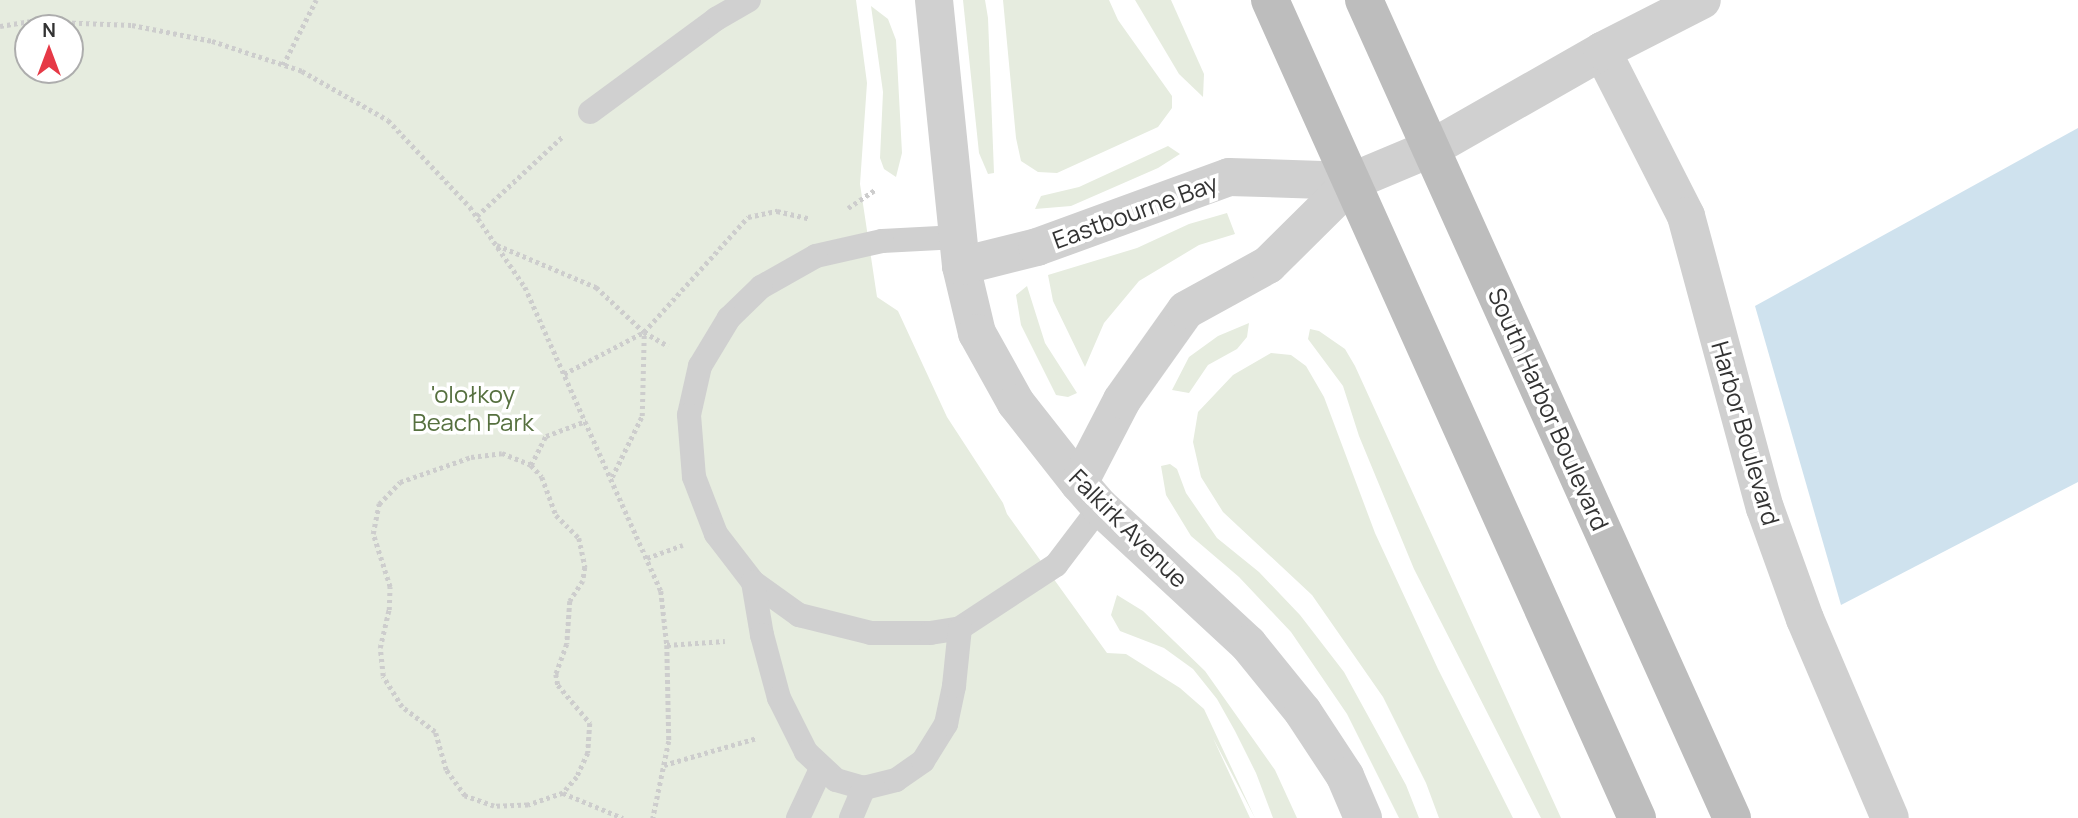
<!DOCTYPE html>
<meta charset="utf-8">
<style>
body{margin:0}
#map{position:relative;width:2078px;height:818px;overflow:hidden;background:#fff;font-family:Manrope,sans-serif}
div>[style]{position:absolute}
.green>*{inset:0;background:#e6ecdf}
.water>*{inset:0;background:#cfe2ee}
.path>*{height:4.5px;margin-top:-2.25px;transform-origin:0;background:repeating-linear-gradient(90deg,#cdcdcd 0 3.5px,transparent 0 7px)}
.lane>*{height:24px;margin:-12px;padding:0 12px;transform-origin:12px;border-radius:12px;background:#d0d0d0}
.street>*{height:38px;margin:-19px;padding:0 19px;transform-origin:19px;border-radius:19px;background:#d0d0d0}
.secondary>*{height:38px;margin:-19px;padding:0 19px;transform-origin:19px;border-radius:19px;background:#bdbdbd}
span{translate:-50% -50%;white-space:nowrap;text-align:center;line-height:1.15;-webkit-text-stroke:7px #fff;paint-order:stroke}
.street-label{font-size:24px;color:#333}
.park-label{font-size:24px;color:#56703f}
.north{position:absolute;left:14px;top:14px;width:70px;height:70px;box-sizing:border-box;background:#fff;border:2px solid #adadad;border-radius:50%;rotate:0deg;font-size:19px;font-weight:700;line-height:28px;text-align:center;color:#333}
.north::after{content:'';display:block;margin:auto;width:24px;height:32px;background:#e63946;clip-path:polygon(50% 0,100% 100%,50% 72%,0 100%)}
</style>
<div id="map">
<div class="green">
<div style="clip-path:polygon(evenodd,0 0,856px 0,867px 83px,860px 184px,877px 297px,898px 311px,947px 417px,1003px 503px,1007px 514px,1107px 653px,1126px 654px,1180px 688px,1204px 709px,1255px 818px,1213px 738px,1250px 818px,0 818px,0 0,28px 28px,70px 28px,70px 70px,28px 70px,28px 28px)"></div>
<div style="clip-path:polygon(963px 0,985px 0,988px 18px,994px 173px,988px 174px,979px 153px)"></div>
<div style="clip-path:polygon(1003px 0,1109px 0,1118px 20px,1172px 96px,1172px 108px,1158px 127px,1057px 173px,1038px 172px,1021px 161px,1016px 138px)"></div>
<div style="clip-path:polygon(1135px 0,1171px 0,1204px 74px,1203px 97px,1179px 74px)"></div>
<div style="clip-path:polygon(871px 6px,888px 19px,896px 40px,902px 153px,896px 177px,884px 169px,880px 158px,883px 92px)"></div>
<div style="clip-path:polygon(1168px 146px,1180px 154px,1158px 168px,1071px 206px,1035px 209px,1041px 196px,1079px 187px)"></div>
<div style="clip-path:polygon(1227px 213px,1235px 234px,1199px 245px,1139px 281px,1104px 323px,1085px 367px,1053px 301px,1048px 275px,1137px 248px,1189px 224px)"></div>
<div style="clip-path:polygon(1027px 286px,1045px 343px,1077px 393px,1068px 397px,1056px 395px,1021px 325px,1016px 295px)"></div>
<div style="clip-path:polygon(1249px 323px,1247px 337px,1237px 349px,1208px 365px,1189px 393px,1172px 390px,1189px 357px,1218px 336px)"></div>
<div style="clip-path:polygon(1310px 329px,1319px 331px,1345px 349px,1355px 366px,1561px 818px,1541px 818px,1414px 569px,1359px 436px,1343px 386px,1308px 339px)"></div>
<div style="clip-path:polygon(1271px 353px,1291px 355px,1306px 366px,1324px 397px,1375px 533px,1438px 669px,1513px 818px,1439px 818px,1426px 783px,1383px 697px,1312px 595px,1223px 512px,1201px 477px,1193px 442px,1198px 412px,1233px 375px)"></div>
<div style="clip-path:polygon(1170px 464px,1177px 469px,1186px 493px,1217px 538px,1259px 572px,1300px 615px,1344px 672px,1406px 785px,1419px 818px,1399px 818px,1347px 714px,1291px 632px,1239px 577px,1191px 536px,1166px 495px,1161px 466px)"></div>
<div style="clip-path:polygon(1117px 595px,1143px 611px,1205px 671px,1275px 770px,1297px 818px,1273px 818px,1256px 773px,1235px 731px,1217px 699px,1193px 669px,1164px 648px,1120px 631px,1111px 615px)"></div>
</div>
<div class="water">
<div style="clip-path:polygon(2078px 128px,2078px 482px,1841px 605px,1755px 306px)"></div>
</div>
<div class="path">
<div style="left:0;top:26px;width:30px;rotate:-9deg"></div>
<div style="left:30px;top:21px;width:102px;rotate:2.2deg"></div>
<div style="left:132px;top:25px;width:82px;rotate:11.3deg"></div>
<div style="left:212px;top:41px;width:95px;rotate:18.4deg"></div>
<div style="left:302px;top:71px;width:99px;rotate:29.7deg"></div>
<div style="left:388px;top:120px;width:120px;rotate:46.7deg"></div>
<div style="left:470px;top:207px;width:97px;rotate:55.5deg"></div>
<div style="left:525px;top:287px;width:333px;rotate:65.9deg"></div>
<div style="left:661px;top:591px;width:54px;rotate:83.7deg"></div>
<div style="left:667px;top:645px;width:96px;rotate:88.8deg"></div>
<div style="left:669px;top:741px;width:79px;rotate:101.7deg"></div>
<div style="left:283px;top:65px;width:73px;rotate:-63.1deg"></div>
<div style="left:848px;top:208px;width:32px;rotate:-34deg"></div>
<div style="left:477px;top:216px;width:117px;rotate:-42.9deg"></div>
<div style="left:497px;top:245px;width:108px;rotate:23deg"></div>
<div style="left:596px;top:287px;width:66px;rotate:43.2deg"></div>
<div style="left:644px;top:332px;width:28px;rotate:30deg"></div>
<div style="left:564px;top:374px;width:90px;rotate:-27.7deg"></div>
<div style="left:644px;top:332px;width:155px;rotate:-47.9deg"></div>
<div style="left:748px;top:217px;width:30px;rotate:-12deg"></div>
<div style="left:777px;top:211px;width:32px;rotate:13deg"></div>
<div style="left:502px;top:453px;width:31px;rotate:22deg"></div>
<div style="left:531px;top:465px;width:16px;rotate:47deg"></div>
<div style="left:542px;top:477px;width:40px;rotate:69.8deg"></div>
<div style="left:556px;top:515px;width:33px;rotate:45deg"></div>
<div style="left:579px;top:538px;width:30px;rotate:78deg"></div>
<div style="left:585px;top:567px;width:14px;rotate:98deg"></div>
<div style="left:583px;top:581px;width:24px;rotate:123deg"></div>
<div style="left:570px;top:601px;width:43px;rotate:94deg"></div>
<div style="left:567px;top:644px;width:32px;rotate:110deg"></div>
<div style="left:556px;top:674px;width:11px;rotate:80deg"></div>
<div style="left:558px;top:685px;width:50px;rotate:49.9deg"></div>
<div style="left:590px;top:723px;width:30px;rotate:94deg"></div>
<div style="left:588px;top:753px;width:26px;rotate:115deg"></div>
<div style="left:577px;top:777px;width:21px;rotate:131deg"></div>
<div style="left:563px;top:793px;width:37px;rotate:161deg"></div>
<div style="left:528px;top:805px;width:34px;rotate:178deg"></div>
<div style="left:494px;top:806px;width:31px;rotate:-161deg"></div>
<div style="left:465px;top:796px;width:32px;rotate:-126deg"></div>
<div style="left:446px;top:770px;width:40px;rotate:-106deg"></div>
<div style="left:435px;top:732px;width:41px;rotate:-142.9deg"></div>
<div style="left:402px;top:707px;width:36px;rotate:-122deg"></div>
<div style="left:383px;top:676px;width:28px;rotate:-96deg"></div>
<div style="left:380px;top:648px;width:39px;rotate:-77deg"></div>
<div style="left:389px;top:610px;width:23px;rotate:-88deg"></div>
<div style="left:390px;top:587px;width:56px;rotate:-107.8deg"></div>
<div style="left:373px;top:534px;width:31px;rotate:-79deg"></div>
<div style="left:379px;top:504px;width:30px;rotate:-46deg"></div>
<div style="left:400px;top:482px;width:75px;rotate:-19.4deg"></div>
<div style="left:471px;top:457px;width:31px;rotate:-7deg"></div>
<div style="left:531px;top:465px;width:33px;rotate:-63deg"></div>
<div style="left:546px;top:436px;width:43px;rotate:-20.6deg"></div>
<div style="left:612px;top:477px;width:68px;rotate:-63.8deg"></div>
<div style="left:642px;top:416px;width:83px;rotate:-88.6deg"></div>
<div style="left:647px;top:558px;width:38px;rotate:-20deg"></div>
<div style="left:667px;top:645px;width:58px;rotate:-3.9deg"></div>
<div style="left:664px;top:765px;width:97px;rotate:-16.2deg"></div>
<div style="left:563px;top:793px;width:65px;rotate:22.6deg"></div>
</div>
<div class="lane">
<div style="left:590px;top:112px;width:157px;rotate:-36.4deg"></div>
<div style="left:716px;top:19px;width:38px;rotate:-30deg"></div>
<div style="left:958px;top:237px;width:76px;rotate:177deg"></div>
<div style="left:882px;top:241px;width:68px;rotate:167.2deg"></div>
<div style="left:816px;top:256px;width:63px;rotate:150.6deg"></div>
<div style="left:761px;top:287px;width:45px;rotate:135.9deg"></div>
<div style="left:729px;top:318px;width:56px;rotate:121.1deg"></div>
<div style="left:700px;top:366px;width:50px;rotate:102.7deg"></div>
<div style="left:689px;top:415px;width:62px;rotate:85.4deg"></div>
<div style="left:694px;top:477px;width:61px;rotate:68.9deg"></div>
<div style="left:716px;top:534px;width:61px;rotate:52.4deg"></div>
<div style="left:753px;top:582px;width:57px;rotate:35.7deg"></div>
<div style="left:799px;top:615px;width:74px;rotate:14deg"></div>
<div style="left:871px;top:633px;width:59px"></div>
<div style="left:930px;top:633px;width:30px;rotate:-9deg"></div>
<div style="left:960px;top:628px;width:115px;rotate:-33.3deg"></div>
<div style="left:1056px;top:565px;width:73px;rotate:-52.8deg"></div>
<div style="left:753px;top:582px;width:54px;rotate:80.4deg"></div>
<div style="left:762px;top:635px;width:65px;rotate:74.9deg"></div>
<div style="left:779px;top:698px;width:60px;rotate:63.4deg"></div>
<div style="left:806px;top:752px;width:41px;rotate:43deg"></div>
<div style="left:836px;top:780px;width:29px;rotate:16deg"></div>
<div style="left:864px;top:788px;width:33px;rotate:-14deg"></div>
<div style="left:896px;top:780px;width:33px;rotate:-35deg"></div>
<div style="left:923px;top:761px;width:44px;rotate:-58.1deg"></div>
<div style="left:946px;top:724px;width:39px;rotate:-78deg"></div>
<div style="left:954px;top:686px;width:58px;rotate:-84.1deg"></div>
<div style="left:798px;top:818px;width:54px;rotate:-64.9deg"></div>
<div style="left:851px;top:818px;width:33px;rotate:-67deg"></div>
</div>
<div class="street">
<div style="left:934px;top:0;width:267px;rotate:84.2deg"></div>
<div style="left:961px;top:266px;width:69px;rotate:76.6deg"></div>
<div style="left:977px;top:333px;width:80px;rotate:60.9deg"></div>
<div style="left:1016px;top:403px;width:102px;rotate:51.8deg"></div>
<div style="left:1079px;top:483px;width:32px;rotate:49deg"></div>
<div style="left:1100px;top:507px;width:202px;rotate:42.8deg"></div>
<div style="left:1248px;top:644px;width:87px;rotate:51deg"></div>
<div style="left:1303px;top:712px;width:77px;rotate:56.7deg"></div>
<div style="left:1345px;top:776px;width:46px;rotate:66.8deg"></div>
<div style="left:1602px;top:51px;width:185px;rotate:63deg"></div>
<div style="left:1686px;top:216px;width:302px;rotate:74.9deg"></div>
<div style="left:1765px;top:508px;width:118px;rotate:70.2deg"></div>
<div style="left:1805px;top:619px;width:216px;rotate:66.9deg"></div>
<div style="left:961px;top:266px;width:78px;rotate:-14deg"></div>
<div style="left:1037px;top:247px;width:204px;rotate:-20deg"></div>
<div style="left:1229px;top:177px;width:124px;rotate:1.8deg"></div>
<div style="left:1079px;top:483px;width:93px;rotate:-62.6deg"></div>
<div style="left:1122px;top:400px;width:110px;rotate:-54.6deg"></div>
<div style="left:1186px;top:310px;width:94px;rotate:-28.8deg"></div>
<div style="left:1268px;top:265px;width:120px;rotate:-44.7deg"></div>
<div style="left:1353px;top:181px;width:86px;rotate:-22.7deg"></div>
<div style="left:1432px;top:148px;width:196px;rotate:-29.7deg"></div>
<div style="left:1602px;top:51px;width:112px;rotate:-27deg"></div>
</div>
<div class="secondary">
<div style="left:1270px;top:0;width:897px;rotate:65.84deg"></div>
<div style="left:1364px;top:0;width:897px;rotate:65.78deg"></div>
</div>
<div class="street-label">
<span style="left:1135px;top:211px;rotate:-20deg">Eastbourne Bay</span>
<span style="left:1549px;top:409px;rotate:66deg">South Harbor Boulevard</span>
<span style="left:1746px;top:433px;rotate:74deg">Harbor Boulevard</span>
<span style="left:1129px;top:528px;rotate:45deg">Falkirk Avenue</span>
</div>
<div class="park-label">
<span style="left:473px;top:408px">'olołkoy<br>Beach Park</span>
</div>
<div class="north">N</div>
</div>
